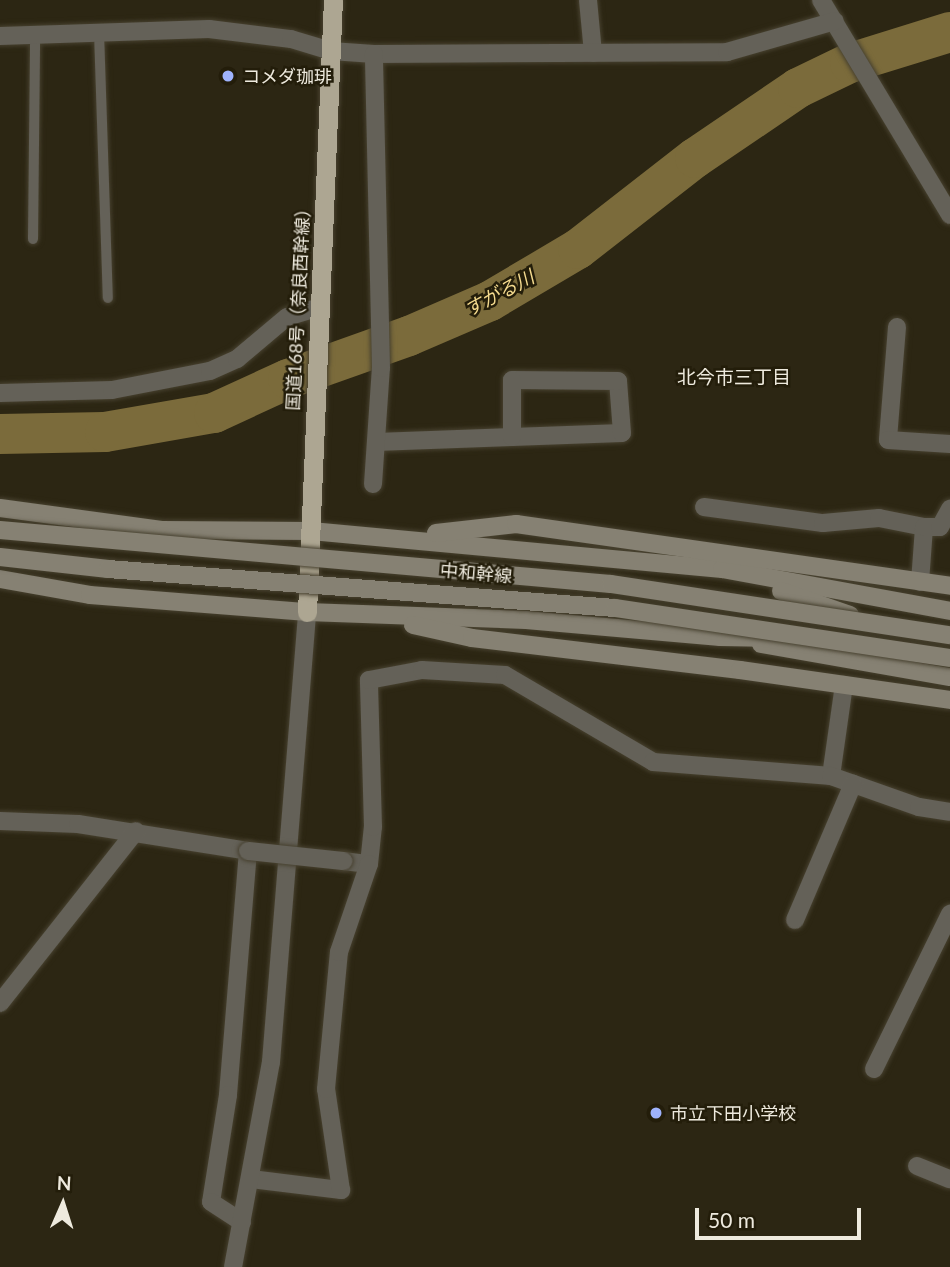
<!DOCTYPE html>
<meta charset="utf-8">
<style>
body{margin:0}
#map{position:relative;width:950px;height:1267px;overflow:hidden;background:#2c2613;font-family:Lato,"Noto Sans JP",sans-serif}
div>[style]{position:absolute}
.river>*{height:40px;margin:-20px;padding:0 20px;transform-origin:20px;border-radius:20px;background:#7b6b3b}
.roads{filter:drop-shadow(0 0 2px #47412f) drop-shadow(0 0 2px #47412f)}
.service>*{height:10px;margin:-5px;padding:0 5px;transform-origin:5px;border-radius:5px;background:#646158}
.minor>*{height:18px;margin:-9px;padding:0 9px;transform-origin:9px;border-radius:9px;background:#646158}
.tertiary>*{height:18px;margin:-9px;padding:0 9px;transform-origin:9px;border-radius:9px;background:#646158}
.secondary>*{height:18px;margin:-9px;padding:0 9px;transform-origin:9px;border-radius:9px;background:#868173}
.trunk>*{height:19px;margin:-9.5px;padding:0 9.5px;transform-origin:9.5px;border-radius:9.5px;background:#ada692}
.bridges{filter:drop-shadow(0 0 2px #47412f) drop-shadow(0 0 2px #47412f)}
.minor-bridge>*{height:18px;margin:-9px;padding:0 9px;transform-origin:9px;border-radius:9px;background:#646158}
.secondary-bridge>*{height:18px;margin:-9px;padding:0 9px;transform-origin:9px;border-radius:9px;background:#868173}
.dots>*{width:19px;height:19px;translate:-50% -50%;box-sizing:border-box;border:4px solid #231d0a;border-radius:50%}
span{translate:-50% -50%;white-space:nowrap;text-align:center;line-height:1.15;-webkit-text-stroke:5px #231d0a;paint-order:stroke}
.poi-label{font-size:18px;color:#eeeade}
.left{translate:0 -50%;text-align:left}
.street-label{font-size:18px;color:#eeeade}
.water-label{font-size:19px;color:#f4da8e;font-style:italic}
.neighbourhood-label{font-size:19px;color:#eeeade}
.north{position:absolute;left:28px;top:1169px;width:70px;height:70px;-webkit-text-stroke:5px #231d0a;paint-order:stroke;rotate:3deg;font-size:19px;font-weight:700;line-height:28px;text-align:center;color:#eeeade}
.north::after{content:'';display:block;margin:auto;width:24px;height:32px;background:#eeeade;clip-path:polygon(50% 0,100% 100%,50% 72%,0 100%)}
.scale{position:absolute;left:695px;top:1208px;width:166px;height:32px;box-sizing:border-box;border:4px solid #eeeade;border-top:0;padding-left:9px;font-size:21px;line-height:24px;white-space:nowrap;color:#eeeade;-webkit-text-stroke:5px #231d0a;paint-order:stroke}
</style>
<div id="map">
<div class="river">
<div style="left:0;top:434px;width:105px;rotate:-1.1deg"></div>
<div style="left:105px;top:432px;width:111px;rotate:-9.9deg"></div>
<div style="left:214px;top:413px;width:81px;rotate:-24.7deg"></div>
<div style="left:288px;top:379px;width:128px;rotate:-19.6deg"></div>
<div style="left:409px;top:336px;width:88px;rotate:-23.4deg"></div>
<div style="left:490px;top:301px;width:102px;rotate:-30.6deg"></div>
<div style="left:578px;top:249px;width:148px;rotate:-37.9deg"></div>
<div style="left:695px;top:158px;width:125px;rotate:-34.2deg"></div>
<div style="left:798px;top:88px;width:58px;rotate:-25.7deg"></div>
<div style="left:850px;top:63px;width:105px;rotate:-17.2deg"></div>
</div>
<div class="roads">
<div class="service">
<div style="left:99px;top:32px;width:266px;rotate:88.1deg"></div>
<div style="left:33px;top:239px;width:205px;rotate:-89.4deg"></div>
</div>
<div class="minor">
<div style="left:588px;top:0;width:53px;rotate:84.6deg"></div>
<div style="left:821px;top:0;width:251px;rotate:59deg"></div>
<div style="left:0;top:36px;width:209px;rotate:-1.9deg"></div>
<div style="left:209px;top:29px;width:83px;rotate:7deg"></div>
<div style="left:291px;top:39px;width:42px;rotate:16.7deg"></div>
<div style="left:331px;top:51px;width:43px;rotate:4deg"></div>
<div style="left:374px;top:54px;width:353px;rotate:-0.3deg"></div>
<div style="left:727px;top:52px;width:112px;rotate:-16deg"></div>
<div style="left:897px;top:327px;width:113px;rotate:94.6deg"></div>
<div style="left:888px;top:440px;width:62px;rotate:3.7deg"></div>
<div style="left:0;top:393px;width:112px;rotate:-1.5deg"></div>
<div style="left:112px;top:390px;width:100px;rotate:-11deg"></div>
<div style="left:210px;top:371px;width:30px;rotate:-24deg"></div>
<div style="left:237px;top:359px;width:65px;rotate:-40deg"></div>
<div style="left:287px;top:317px;width:34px;rotate:-17deg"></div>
<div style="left:376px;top:442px;width:136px;rotate:-2.1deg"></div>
<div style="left:512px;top:437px;width:110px;rotate:-2.1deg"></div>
<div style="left:622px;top:433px;width:52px;rotate:-94.4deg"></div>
<div style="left:618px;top:381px;width:106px;rotate:-179.5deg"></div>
<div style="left:512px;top:380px;width:57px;rotate:90deg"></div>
<div style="left:373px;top:484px;width:116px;rotate:-86.1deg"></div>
<div style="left:381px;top:368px;width:314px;rotate:-91.3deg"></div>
<div style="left:704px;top:507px;width:120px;rotate:7.7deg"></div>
<div style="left:823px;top:523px;width:56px;rotate:-5.1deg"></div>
<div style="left:879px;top:518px;width:46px;rotate:11.3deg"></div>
<div style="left:920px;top:582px;width:55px;rotate:-85.8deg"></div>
<div style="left:924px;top:527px;width:16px"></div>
<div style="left:940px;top:527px;width:21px;rotate:-61deg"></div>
<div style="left:831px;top:776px;width:92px;rotate:-81.9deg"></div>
<div style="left:0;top:821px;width:78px;rotate:2.2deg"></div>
<div style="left:78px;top:824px;width:172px;rotate:9deg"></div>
<div style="left:248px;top:851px;width:245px;rotate:94.7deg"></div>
<div style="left:228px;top:1095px;width:108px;rotate:99deg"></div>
<div style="left:211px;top:1202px;width:37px;rotate:33deg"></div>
<div style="left:343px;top:861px;width:26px;rotate:7deg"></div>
<div style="left:369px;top:864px;width:37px;rotate:-84deg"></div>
<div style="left:373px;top:827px;width:147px;rotate:-91.6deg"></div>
<div style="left:369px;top:680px;width:54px;rotate:-10.7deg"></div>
<div style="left:422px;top:670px;width:83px;rotate:3.4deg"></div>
<div style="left:505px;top:675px;width:172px;rotate:30.4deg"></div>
<div style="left:653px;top:762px;width:179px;rotate:4.5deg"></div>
<div style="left:831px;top:776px;width:93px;rotate:19.4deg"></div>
<div style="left:919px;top:807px;width:31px;rotate:9deg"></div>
<div style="left:795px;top:920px;width:148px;rotate:-66.9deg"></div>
<div style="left:0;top:1003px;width:219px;rotate:-51.7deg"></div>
<div style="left:874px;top:1069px;width:173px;rotate:-63.9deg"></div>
<div style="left:917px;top:1166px;width:35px;rotate:22deg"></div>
<div style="left:251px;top:1179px;width:91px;rotate:7deg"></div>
<div style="left:341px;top:1190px;width:102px;rotate:-98.4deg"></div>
<div style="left:326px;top:1089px;width:138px;rotate:-84.6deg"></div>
<div style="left:339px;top:952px;width:93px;rotate:-71.2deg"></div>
</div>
<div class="tertiary">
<div style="left:233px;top:1267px;width:208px;rotate:-79.5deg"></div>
<div style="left:271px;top:1062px;width:451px;rotate:-85.4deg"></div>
</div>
<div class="secondary">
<div style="left:0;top:508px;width:163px;rotate:7.7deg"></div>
<div style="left:162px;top:530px;width:149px;rotate:0.4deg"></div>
<div style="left:311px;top:531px;width:413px;rotate:5.3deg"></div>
<div style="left:722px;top:569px;width:232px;rotate:10.4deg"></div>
<div style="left:436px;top:533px;width:81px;rotate:-6.4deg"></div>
<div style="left:516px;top:524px;width:438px;rotate:8.1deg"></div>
<div style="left:0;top:579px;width:91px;rotate:10.1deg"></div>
<div style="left:90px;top:595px;width:218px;rotate:4.5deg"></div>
<div style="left:307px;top:612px;width:219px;rotate:2.1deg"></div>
<div style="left:526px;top:620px;width:195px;rotate:5deg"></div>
<div style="left:720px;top:637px;width:56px;rotate:1deg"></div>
<div style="left:781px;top:591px;width:73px;rotate:19.2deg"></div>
<div style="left:413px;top:625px;width:60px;rotate:12.4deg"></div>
<div style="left:472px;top:638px;width:270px;rotate:6.8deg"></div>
<div style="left:740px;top:670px;width:212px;rotate:8.1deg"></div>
<div style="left:761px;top:644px;width:192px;rotate:9.9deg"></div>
</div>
<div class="trunk">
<div style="left:307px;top:612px;width:613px;rotate:-87.57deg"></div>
</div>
</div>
<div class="bridges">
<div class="minor-bridge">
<div style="left:248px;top:851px;width:96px;rotate:6deg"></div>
</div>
<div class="secondary-bridge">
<div style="left:0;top:530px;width:613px;rotate:5.05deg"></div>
<div style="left:611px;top:584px;width:343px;rotate:8.6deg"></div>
<div style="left:0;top:557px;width:109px;rotate:6.3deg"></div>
<div style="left:108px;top:569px;width:508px;rotate:4.4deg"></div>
<div style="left:615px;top:608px;width:339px;rotate:8.5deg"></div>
</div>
</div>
<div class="dots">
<div style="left:228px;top:76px;background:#9fb3fd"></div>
<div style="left:656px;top:1113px;background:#9fb3fd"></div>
</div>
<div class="poi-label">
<span class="left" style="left:242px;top:76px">コメダ珈琲</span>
<span class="left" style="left:670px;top:1113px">市立下田小学校</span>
</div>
<div class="street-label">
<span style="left:298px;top:305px;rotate:-87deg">国道168号（奈良西幹線）</span>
<span style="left:476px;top:573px;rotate:5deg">中和幹線</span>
</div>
<div class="water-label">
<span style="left:499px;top:293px;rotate:-28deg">すがる川</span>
</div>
<div class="neighbourhood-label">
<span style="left:734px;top:377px">北今市三丁目</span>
</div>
<div class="north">N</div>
<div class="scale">50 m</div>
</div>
